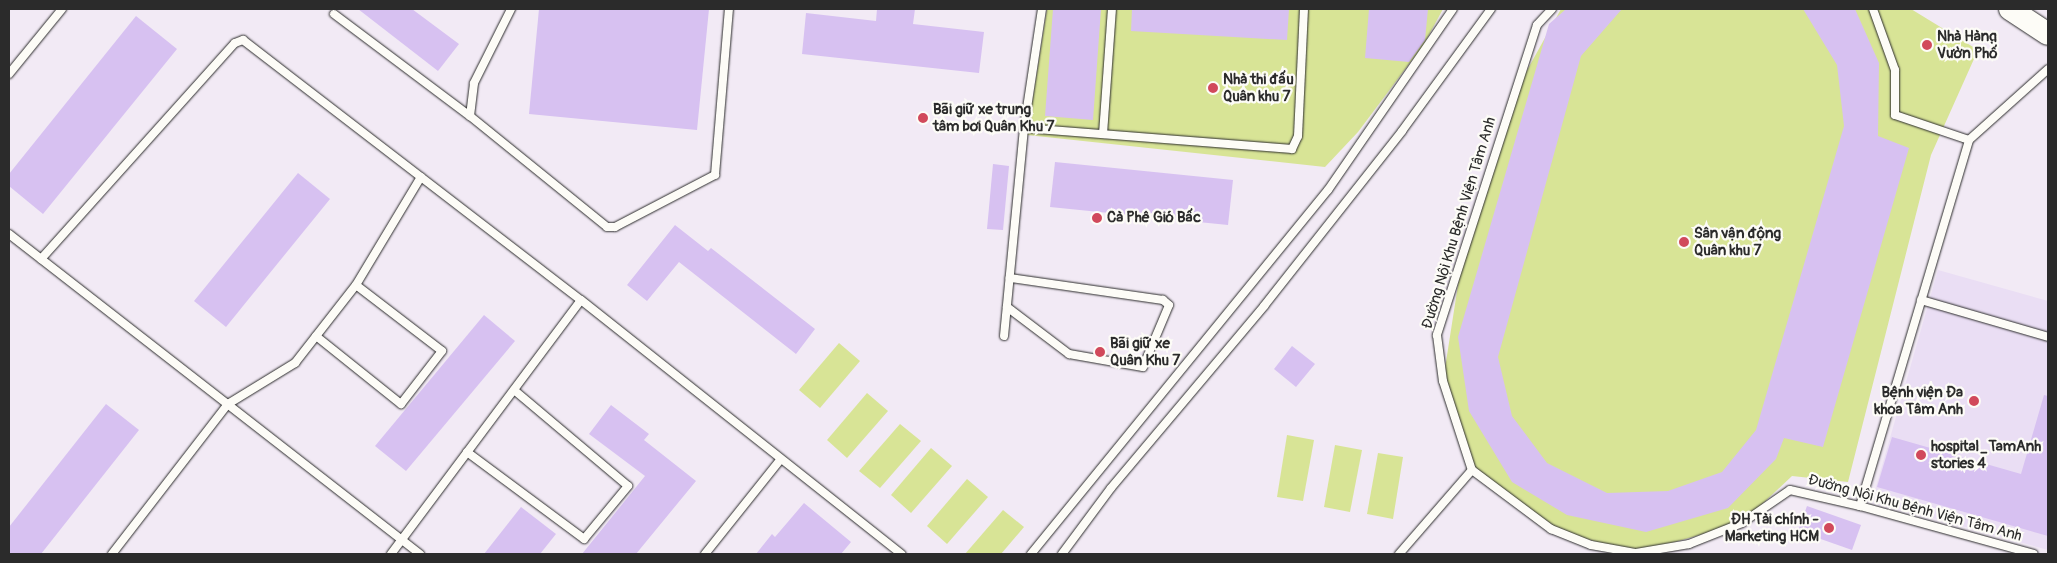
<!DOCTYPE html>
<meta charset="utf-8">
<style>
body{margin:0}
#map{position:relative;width:2057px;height:563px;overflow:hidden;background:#f2eaf5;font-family:Pangolin,sans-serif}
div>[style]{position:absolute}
.built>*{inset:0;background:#eadef4}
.green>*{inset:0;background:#d8e496}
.building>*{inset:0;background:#d7c1f1}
.roads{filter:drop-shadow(0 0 1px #2b2b2b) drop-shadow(0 0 1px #2b2b2b)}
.service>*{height:8px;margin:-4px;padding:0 4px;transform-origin:4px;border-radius:4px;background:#fdfcf7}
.primary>*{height:22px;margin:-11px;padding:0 11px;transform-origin:11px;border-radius:11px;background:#fdfcf7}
.dots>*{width:14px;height:14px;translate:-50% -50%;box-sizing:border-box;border:2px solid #fdfcf7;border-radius:50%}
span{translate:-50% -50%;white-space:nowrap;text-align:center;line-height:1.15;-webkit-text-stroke:4.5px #fdfcf7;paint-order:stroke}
.poi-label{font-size:15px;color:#2b2b2b;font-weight:700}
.left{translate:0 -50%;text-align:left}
.right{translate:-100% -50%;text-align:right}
.street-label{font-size:15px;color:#2b2b2b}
.frame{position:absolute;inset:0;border:10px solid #2b2b2b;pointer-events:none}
</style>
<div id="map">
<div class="built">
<div style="clip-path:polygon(1938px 270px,2048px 301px,2048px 550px,1872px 501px)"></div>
</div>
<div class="green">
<div style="clip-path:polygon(1047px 9px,1443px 9px,1424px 44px,1358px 132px,1325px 167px,1027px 135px)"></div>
<div style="clip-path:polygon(1561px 9px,1911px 9px,1978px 50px,1931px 155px,1848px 482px,1792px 476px,1742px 523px,1636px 553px,1551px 529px,1472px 470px,1443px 381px,1463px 253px,1515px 92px)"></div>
<div style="clip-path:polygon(839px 343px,860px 361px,820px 408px,799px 390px)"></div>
<div style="clip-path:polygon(867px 393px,888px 411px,847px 458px,827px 440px)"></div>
<div style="clip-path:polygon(900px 424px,921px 441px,880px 488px,859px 471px)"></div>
<div style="clip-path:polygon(1287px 435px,1314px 440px,1303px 501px,1277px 497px)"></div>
<div style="clip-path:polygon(1335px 445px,1362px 450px,1350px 512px,1324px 507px)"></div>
<div style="clip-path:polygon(931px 448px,952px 466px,911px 513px,891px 495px)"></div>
<div style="clip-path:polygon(1378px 453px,1403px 457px,1393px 519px,1367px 514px)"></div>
<div style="clip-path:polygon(967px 479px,988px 497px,947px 544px,927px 526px)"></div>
<div style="clip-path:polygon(1003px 510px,1024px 527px,1001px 554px,965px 554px)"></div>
</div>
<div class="building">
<div style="clip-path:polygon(358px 9px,412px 9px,459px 44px,438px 71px)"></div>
<div style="clip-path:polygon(539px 9px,709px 9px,697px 130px,529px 114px)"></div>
<div style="clip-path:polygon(877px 9px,915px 9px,913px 24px,984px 32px,979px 73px,802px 54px,806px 13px,876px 21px)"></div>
<div style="clip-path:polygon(1053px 9px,1101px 9px,1093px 120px,1045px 116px)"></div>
<div style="clip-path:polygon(1132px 9px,1289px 9px,1287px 40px,1131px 31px)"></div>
<div style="clip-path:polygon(1369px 9px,1428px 9px,1425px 40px,1409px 62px,1365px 58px)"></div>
<div style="clip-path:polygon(1566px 9px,1622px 9px,1581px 56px,1498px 357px,1512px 416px,1547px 463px,1607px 493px,1668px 491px,1722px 472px,1756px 430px,1844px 126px,1837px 65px,1803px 9px,1855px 9px,1879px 63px,1878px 136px,1909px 148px,1823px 447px,1784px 438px,1776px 459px,1728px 508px,1646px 532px,1567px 515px,1512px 482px,1469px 411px,1458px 337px,1549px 24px)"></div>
<div style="clip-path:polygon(136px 16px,177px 49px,43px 214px,9px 186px,9px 174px)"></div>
<div style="clip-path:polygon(1055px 162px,1233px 180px,1228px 225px,1050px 207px)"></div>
<div style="clip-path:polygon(993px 164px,1009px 166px,1003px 230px,987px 229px)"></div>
<div style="clip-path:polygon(298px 173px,330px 199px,226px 327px,194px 301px)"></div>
<div style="clip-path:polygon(675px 225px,708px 251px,711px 248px,815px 329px,796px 354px,679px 262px,647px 301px,627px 285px)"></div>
<div style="clip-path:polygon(484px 315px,515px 341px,406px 471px,375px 446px)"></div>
<div style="clip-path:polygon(1292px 346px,1315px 364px,1296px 387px,1274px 369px)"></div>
<div style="clip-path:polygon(2044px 395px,2048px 396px,2048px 536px,1877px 487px,1892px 437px,2021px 474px)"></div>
<div style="clip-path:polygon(106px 404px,139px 430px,41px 554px,9px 554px,9px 527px)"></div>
<div style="clip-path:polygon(611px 405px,649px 434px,644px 440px,696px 481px,636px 554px,582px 554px,645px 476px,589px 434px)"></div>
<div style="clip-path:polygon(804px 503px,851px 542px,841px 554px,756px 554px,772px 534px,775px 537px)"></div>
<div style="clip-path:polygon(1807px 506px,1861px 525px,1852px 550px,1798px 531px)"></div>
<div style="clip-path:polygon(521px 507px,556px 534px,540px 554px,484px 554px)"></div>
</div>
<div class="roads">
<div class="service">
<div style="left:1552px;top:9px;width:22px;rotate:133deg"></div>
<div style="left:1537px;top:25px;width:326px;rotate:107.9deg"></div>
<div style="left:1437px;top:335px;width:46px;rotate:82.6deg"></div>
<div style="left:1443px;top:381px;width:94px;rotate:72deg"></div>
<div style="left:1472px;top:470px;width:99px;rotate:36.8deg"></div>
<div style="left:1551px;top:529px;width:43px;rotate:21.8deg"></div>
<div style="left:1591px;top:545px;width:46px;rotate:10.1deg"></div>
<div style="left:1636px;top:553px;width:54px;rotate:-9.6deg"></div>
<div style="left:1689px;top:544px;width:57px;rotate:-21.6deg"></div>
<div style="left:1742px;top:523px;width:58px;rotate:-34.5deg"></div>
<div style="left:1790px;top:490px;width:72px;rotate:12.9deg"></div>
<div style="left:1860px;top:506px;width:180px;rotate:15.4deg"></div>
<div style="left:1873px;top:9px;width:65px;rotate:70.2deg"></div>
<div style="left:1895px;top:70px;width:45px;rotate:90deg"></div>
<div style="left:1895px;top:115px;width:78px;rotate:18.7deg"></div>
<div style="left:334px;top:14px;width:170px;rotate:36.9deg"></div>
<div style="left:470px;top:116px;width:176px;rotate:39deg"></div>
<div style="left:607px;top:227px;width:8px"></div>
<div style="left:615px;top:227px;width:113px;rotate:-27.5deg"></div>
<div style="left:715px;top:175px;width:167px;rotate:-85.2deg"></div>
<div style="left:9px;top:74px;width:84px;rotate:-50.8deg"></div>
<div style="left:470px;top:116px;width:33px;rotate:-83deg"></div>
<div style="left:474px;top:83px;width:83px;rotate:-63.4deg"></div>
<div style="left:1024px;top:128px;width:269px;rotate:4.5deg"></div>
<div style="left:1292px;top:149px;width:14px;rotate:-65deg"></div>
<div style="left:1298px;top:136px;width:127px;rotate:-87.3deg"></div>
<div style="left:1103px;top:134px;width:125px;rotate:-85.9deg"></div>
<div style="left:9px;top:234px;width:521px;rotate:37.9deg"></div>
<div style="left:41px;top:259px;width:290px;rotate:-48.1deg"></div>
<div style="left:235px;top:43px;width:9px;rotate:-21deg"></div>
<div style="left:243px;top:40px;width:426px;rotate:37.6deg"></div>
<div style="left:581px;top:300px;width:409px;rotate:38.4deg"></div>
<div style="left:1921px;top:300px;width:132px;rotate:16.2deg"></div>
<div style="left:1007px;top:307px;width:78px;rotate:37.2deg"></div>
<div style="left:1069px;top:354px;width:75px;rotate:10deg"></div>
<div style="left:1143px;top:367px;width:67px;rotate:-67.2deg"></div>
<div style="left:1169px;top:305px;width:8px;rotate:-140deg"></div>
<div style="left:1163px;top:300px;width:155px;rotate:-171.8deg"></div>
<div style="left:316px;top:336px;width:109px;rotate:38.7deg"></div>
<div style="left:401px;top:404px;width:67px;rotate:-52.3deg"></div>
<div style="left:442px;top:351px;width:108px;rotate:-142.5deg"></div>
<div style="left:1004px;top:336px;width:209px;rotate:-84.5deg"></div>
<div style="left:1024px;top:128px;width:120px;rotate:-81.4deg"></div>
<div style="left:467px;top:452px;width:146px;rotate:36.6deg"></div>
<div style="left:584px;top:539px;width:69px;rotate:-50.3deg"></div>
<div style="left:628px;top:486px;width:149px;rotate:-139.9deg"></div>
<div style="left:1860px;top:506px;width:382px;rotate:-73.4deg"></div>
<div style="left:1969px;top:140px;width:106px;rotate:-41.9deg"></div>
<div style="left:112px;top:554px;width:190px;rotate:-52.3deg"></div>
<div style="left:228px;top:404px;width:79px;rotate:-31.5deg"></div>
<div style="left:295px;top:363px;width:99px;rotate:-52deg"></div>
<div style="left:356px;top:285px;width:126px;rotate:-59deg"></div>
<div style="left:391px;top:554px;width:317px;rotate:-53.2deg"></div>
<div style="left:705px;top:554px;width:120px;rotate:-51.4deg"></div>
<div style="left:1031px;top:554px;width:470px;rotate:-50.8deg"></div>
<div style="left:1328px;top:190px;width:220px;rotate:-55.4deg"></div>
<div style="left:1062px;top:554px;width:82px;rotate:-53.4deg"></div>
<div style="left:1111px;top:488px;width:238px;rotate:-49.9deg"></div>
<div style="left:1264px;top:306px;width:223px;rotate:-51.7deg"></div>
<div style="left:1402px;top:131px;width:151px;rotate:-53.9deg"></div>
<div style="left:1399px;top:554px;width:111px;rotate:-49deg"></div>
</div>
<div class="primary">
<div style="left:2010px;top:9px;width:45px;rotate:33.3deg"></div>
</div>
</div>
<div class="dots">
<div style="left:1927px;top:45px;background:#d1495b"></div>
<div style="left:1213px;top:88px;background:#d1495b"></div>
<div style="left:923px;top:118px;background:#d1495b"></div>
<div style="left:1097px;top:218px;background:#d1495b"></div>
<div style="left:1684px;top:242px;background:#d1495b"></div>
<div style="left:1100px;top:352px;background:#d1495b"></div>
<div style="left:1974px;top:401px;background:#d1495b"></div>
<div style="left:1921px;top:455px;background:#d1495b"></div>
<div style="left:1829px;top:528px;background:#d1495b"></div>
</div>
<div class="poi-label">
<span class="left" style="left:1937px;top:45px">Nhà Hàng<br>Vườn Phố</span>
<span class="left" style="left:1223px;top:88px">Nhà thi đấu<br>Quân khu 7</span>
<span class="left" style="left:933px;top:118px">Bãi giữ xe trung<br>tâm bơi Quân Khu 7</span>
<span class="left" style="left:1107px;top:218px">Cà Phê Gió Bấc</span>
<span class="left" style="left:1694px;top:242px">Sân vận động<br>Quân khu 7</span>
<span class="left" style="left:1110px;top:352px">Bãi giữ xe<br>Quân Khu 7</span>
<span class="right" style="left:1963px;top:401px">Bệnh viện Đa<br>khoa Tâm Anh</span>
<span class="left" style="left:1931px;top:455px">hospital_TamAnh<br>stories 4</span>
<span class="right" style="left:1819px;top:528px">ĐH Tài chính -<br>Marketing HCM</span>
</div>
<div class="street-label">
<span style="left:1459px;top:223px;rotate:-73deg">Đường Nội Khu Bệnh Viện Tâm Anh</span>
<span style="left:1915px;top:508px;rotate:15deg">Đường Nội Khu Bệnh Viện Tâm Anh</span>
</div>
<div class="frame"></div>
</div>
